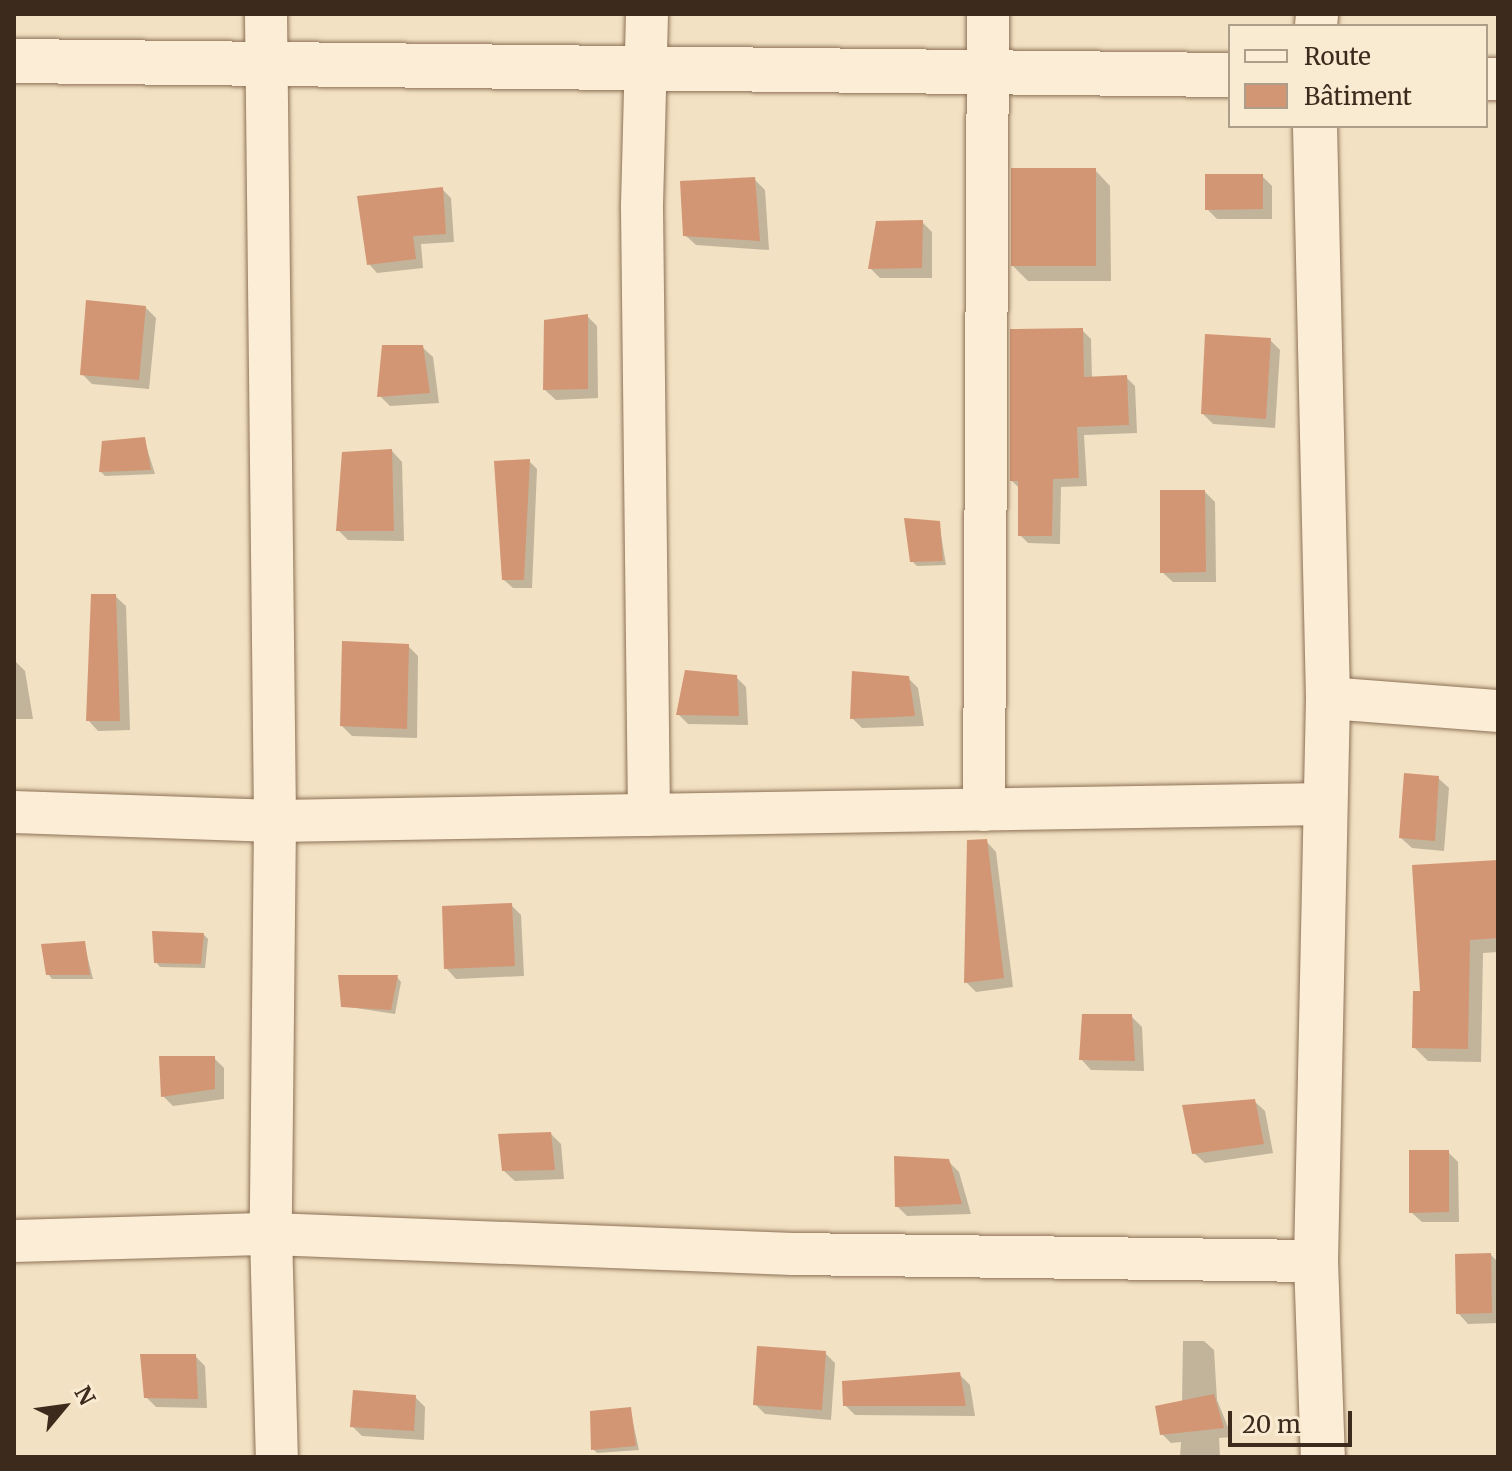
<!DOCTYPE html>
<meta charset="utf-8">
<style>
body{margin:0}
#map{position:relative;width:1512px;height:1471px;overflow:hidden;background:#f2e1c2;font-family:Merriweather,serif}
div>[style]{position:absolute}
.shadow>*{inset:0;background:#0003}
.building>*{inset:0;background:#d39674}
.roads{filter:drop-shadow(0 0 2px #8d7157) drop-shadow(0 0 2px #8d7157)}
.street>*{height:42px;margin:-21px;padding:0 21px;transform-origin:21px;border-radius:21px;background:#fceed6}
.secondary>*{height:44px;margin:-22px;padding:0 22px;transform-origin:22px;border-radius:22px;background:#fceed6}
span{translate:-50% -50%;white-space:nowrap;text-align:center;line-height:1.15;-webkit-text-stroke:8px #f8ebd2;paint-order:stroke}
.frame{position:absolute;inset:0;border:16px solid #3c2a1d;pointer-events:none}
.legend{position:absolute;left:1228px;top:24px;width:260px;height:104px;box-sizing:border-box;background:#f8ebd2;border:2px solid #ad9e8a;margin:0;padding:10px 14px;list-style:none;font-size:24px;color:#3c2a1d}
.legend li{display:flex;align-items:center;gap:16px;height:40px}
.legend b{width:40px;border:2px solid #ad9e8a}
.north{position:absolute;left:24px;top:1367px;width:80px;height:80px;-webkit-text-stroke:6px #f8ebd2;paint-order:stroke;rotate:61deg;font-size:22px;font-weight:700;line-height:32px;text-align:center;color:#3c2a1d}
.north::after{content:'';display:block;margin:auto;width:28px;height:36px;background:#3c2a1d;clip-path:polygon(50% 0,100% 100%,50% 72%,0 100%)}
.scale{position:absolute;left:1228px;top:1411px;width:124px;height:36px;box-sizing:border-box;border:4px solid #3c2a1d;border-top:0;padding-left:10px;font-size:24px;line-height:28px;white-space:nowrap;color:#3c2a1d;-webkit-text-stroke:6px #f8ebd2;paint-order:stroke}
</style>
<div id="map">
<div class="shadow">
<div style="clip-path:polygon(1095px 170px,1110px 186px,1111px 281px,1028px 281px,1013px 266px)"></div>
<div style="clip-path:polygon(1262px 176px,1272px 186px,1272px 219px,1217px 219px,1207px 209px)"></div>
<div style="clip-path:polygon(755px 180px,765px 190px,769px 250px,696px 245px,685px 235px)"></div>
<div style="clip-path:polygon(442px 189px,451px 198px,454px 242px,421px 244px,423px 268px,377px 273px,369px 264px)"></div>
<div style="clip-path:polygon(922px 222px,932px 232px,932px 278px,880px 278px,870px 268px)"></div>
<div style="clip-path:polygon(146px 308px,156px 318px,149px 389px,92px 384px,82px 374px)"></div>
<div style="clip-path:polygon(587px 316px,597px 326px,598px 398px,556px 400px,545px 390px)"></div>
<div style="clip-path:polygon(1082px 330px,1091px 339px,1092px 379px,1126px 377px,1135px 386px,1137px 433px,1084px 435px,1087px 486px,1061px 487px,1060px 544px,1028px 543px,1020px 535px,1020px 489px,1012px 481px)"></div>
<div style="clip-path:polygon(1270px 340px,1280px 350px,1275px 428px,1213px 424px,1203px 414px)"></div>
<div style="clip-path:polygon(422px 347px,433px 357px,439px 403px,390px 406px,380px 396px)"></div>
<div style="clip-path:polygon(144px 439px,155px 474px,105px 476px,101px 472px)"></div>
<div style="clip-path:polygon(392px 451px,402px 462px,404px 541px,348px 540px,338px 530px)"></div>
<div style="clip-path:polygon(529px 461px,537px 469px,532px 588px,513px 588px,504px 580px)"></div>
<div style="clip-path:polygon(1205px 492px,1215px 502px,1216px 582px,1173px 582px,1162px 572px)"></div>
<div style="clip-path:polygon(939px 523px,946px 565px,917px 566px,912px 561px)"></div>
<div style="clip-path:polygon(1496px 595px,1498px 595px,1498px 641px,1497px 640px)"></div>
<div style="clip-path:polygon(115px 596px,126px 606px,130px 730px,98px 731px,88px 720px)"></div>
<div style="clip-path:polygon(408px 646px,418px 656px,417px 738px,352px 736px,342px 726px)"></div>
<div style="clip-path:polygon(14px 660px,25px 671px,33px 719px,14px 719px)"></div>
<div style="clip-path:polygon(736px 677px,746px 687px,748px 725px,688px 724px,678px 714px)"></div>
<div style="clip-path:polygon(908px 678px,918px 688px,924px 726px,862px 728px,852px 718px)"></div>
<div style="clip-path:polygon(1438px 778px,1449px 788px,1444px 851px,1412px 848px,1401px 838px)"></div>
<div style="clip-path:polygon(986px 841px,996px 852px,1013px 987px,976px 992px,966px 982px)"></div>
<div style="clip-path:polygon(1498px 862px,1498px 952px,1483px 953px,1481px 1062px,1428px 1061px,1414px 1047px,1422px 993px)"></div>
<div style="clip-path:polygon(511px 905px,521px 915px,524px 976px,456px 979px,446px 968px)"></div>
<div style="clip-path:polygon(204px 935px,208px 939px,205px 968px,160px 967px,156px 962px)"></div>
<div style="clip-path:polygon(84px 943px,93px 979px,52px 979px,48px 974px)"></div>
<div style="clip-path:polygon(397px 977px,401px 982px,395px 1014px,343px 1006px)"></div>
<div style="clip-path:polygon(1131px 1016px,1142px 1027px,1144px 1071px,1091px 1070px,1081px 1059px)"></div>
<div style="clip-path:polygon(214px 1058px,224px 1068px,224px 1099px,173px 1106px,163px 1096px)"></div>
<div style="clip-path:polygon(1254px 1101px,1265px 1111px,1273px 1153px,1205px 1163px,1194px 1153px)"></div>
<div style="clip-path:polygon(551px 1134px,561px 1144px,564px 1179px,515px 1181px,504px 1171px)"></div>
<div style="clip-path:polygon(1448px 1152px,1458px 1162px,1459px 1222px,1422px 1222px,1411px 1212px)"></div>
<div style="clip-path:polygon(948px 1161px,959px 1172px,971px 1214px,907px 1216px,897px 1206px)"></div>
<div style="clip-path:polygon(1491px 1255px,1498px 1262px,1498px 1323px,1468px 1324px,1458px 1313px)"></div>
<div style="clip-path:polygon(1183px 1341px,1204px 1341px,1214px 1350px,1217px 1400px,1232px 1437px,1219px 1438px,1220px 1457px,1180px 1457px,1181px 1442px,1171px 1443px,1162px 1434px,1182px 1403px)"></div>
<div style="clip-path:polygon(825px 1353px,835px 1363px,831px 1420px,765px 1414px,755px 1404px)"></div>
<div style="clip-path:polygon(195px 1356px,205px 1366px,207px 1408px,156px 1407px,146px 1397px)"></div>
<div style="clip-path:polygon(959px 1374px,970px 1385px,975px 1416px,855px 1415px,845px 1405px)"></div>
<div style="clip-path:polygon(415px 1397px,425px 1407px,424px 1440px,362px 1436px,352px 1426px)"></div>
<div style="clip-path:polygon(630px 1409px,639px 1450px,597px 1453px,593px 1449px)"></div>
</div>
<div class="building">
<div style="clip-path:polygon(1011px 168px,1096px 168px,1096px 266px,1011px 266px)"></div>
<div style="clip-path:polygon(1205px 174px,1263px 174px,1263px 209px,1205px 210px)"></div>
<div style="clip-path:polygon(755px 177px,760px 241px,683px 236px,680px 181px)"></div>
<div style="clip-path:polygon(443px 187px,446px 234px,413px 236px,416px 259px,367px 265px,357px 196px)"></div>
<div style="clip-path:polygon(923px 220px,922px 268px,868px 269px,876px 221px)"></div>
<div style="clip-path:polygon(86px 300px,146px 306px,139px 380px,80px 375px)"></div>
<div style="clip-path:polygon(588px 314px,588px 389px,543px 390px,544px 320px)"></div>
<div style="clip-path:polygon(1083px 328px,1084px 377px,1127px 375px,1129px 425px,1077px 427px,1079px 478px,1053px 479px,1052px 536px,1018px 536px,1018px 481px,1010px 481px,1010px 329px)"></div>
<div style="clip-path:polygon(1205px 334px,1271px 338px,1266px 419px,1201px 414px)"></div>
<div style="clip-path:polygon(382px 345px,423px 345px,430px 393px,377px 397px)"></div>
<div style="clip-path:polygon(145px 437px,151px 470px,99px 472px,102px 441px)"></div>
<div style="clip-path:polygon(392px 449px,394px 531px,336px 531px,342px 452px)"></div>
<div style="clip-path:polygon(530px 459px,524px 580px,502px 580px,494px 461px)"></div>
<div style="clip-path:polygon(1160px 490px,1205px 490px,1206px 572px,1160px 573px)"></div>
<div style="clip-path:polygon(904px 518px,940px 521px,943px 561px,910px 562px)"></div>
<div style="clip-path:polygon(91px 594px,116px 594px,120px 721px,86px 721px)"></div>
<div style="clip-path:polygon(342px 641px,409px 644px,407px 729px,340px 726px)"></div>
<div style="clip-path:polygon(685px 670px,737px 675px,739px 716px,676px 715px)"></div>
<div style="clip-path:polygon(852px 671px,909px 676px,915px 716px,850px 719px)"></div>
<div style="clip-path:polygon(1404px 773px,1439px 776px,1435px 841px,1399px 838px)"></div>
<div style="clip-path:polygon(987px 839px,1004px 978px,964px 983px,967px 840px)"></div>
<div style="clip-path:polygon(1498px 860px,1498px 938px,1470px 940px,1468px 1049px,1412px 1048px,1413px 991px,1420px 991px,1412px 865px)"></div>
<div style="clip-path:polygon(512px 903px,515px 966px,444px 969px,442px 906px)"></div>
<div style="clip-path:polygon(152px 931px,204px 933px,201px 964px,154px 963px)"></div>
<div style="clip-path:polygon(85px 941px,90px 975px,46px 975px,41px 944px)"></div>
<div style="clip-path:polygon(338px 975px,398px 975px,391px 1010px,341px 1007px)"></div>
<div style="clip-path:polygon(1082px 1014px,1132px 1014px,1135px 1061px,1079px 1060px)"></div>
<div style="clip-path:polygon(159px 1056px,215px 1056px,215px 1089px,161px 1097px)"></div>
<div style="clip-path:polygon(1255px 1099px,1264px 1144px,1192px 1154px,1182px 1105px)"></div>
<div style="clip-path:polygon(551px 1132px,555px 1170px,502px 1171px,498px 1134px)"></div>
<div style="clip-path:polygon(1409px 1150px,1449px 1150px,1449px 1212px,1409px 1213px)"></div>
<div style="clip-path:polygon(894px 1156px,949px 1159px,962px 1204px,895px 1207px)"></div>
<div style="clip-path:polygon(1491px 1253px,1492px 1313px,1456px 1314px,1455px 1254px)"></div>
<div style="clip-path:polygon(757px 1346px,826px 1351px,822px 1410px,753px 1405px)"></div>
<div style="clip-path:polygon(140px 1354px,196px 1354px,198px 1399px,144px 1398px)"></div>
<div style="clip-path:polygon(960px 1372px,966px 1406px,843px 1406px,842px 1381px)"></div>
<div style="clip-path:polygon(353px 1390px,416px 1395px,414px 1431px,350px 1427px)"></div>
<div style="clip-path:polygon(1214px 1394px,1224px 1428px,1160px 1435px,1155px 1406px)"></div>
<div style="clip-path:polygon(631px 1407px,636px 1446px,591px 1450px,590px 1411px)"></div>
</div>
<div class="roads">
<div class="street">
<div style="left:266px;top:14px;width:807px;rotate:89.36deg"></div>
<div style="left:275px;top:821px;width:413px;rotate:90.6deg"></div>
<div style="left:271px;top:1234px;width:223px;rotate:88.5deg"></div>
<div style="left:647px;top:14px;width:194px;rotate:91.5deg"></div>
<div style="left:642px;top:208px;width:607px;rotate:89.34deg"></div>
<div style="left:1316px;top:26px;width:12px;rotate:-85deg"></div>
<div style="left:1486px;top:79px;width:12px"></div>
<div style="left:1328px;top:698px;width:170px;rotate:4.4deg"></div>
<div style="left:984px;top:810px;width:796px;rotate:-89.71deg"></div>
<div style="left:14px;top:812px;width:261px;rotate:2deg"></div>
<div style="left:275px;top:821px;width:1051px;rotate:-0.93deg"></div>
<div style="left:14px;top:1241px;width:257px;rotate:-1.6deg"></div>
<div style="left:271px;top:1234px;width:522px;rotate:2.19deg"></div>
<div style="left:793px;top:1254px;width:523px;rotate:0.77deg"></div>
</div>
<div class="secondary">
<div style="left:14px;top:61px;width:1216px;rotate:0.66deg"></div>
<div style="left:1315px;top:126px;width:572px;rotate:88.7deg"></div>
<div style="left:1328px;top:698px;width:563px;rotate:91.22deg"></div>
<div style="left:1316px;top:1261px;width:196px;rotate:88deg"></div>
</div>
</div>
<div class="frame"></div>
<ul class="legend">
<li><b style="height:10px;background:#fceed6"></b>Route</li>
<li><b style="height:22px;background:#d39674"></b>Bâtiment</li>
</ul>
<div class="north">N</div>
<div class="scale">20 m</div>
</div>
